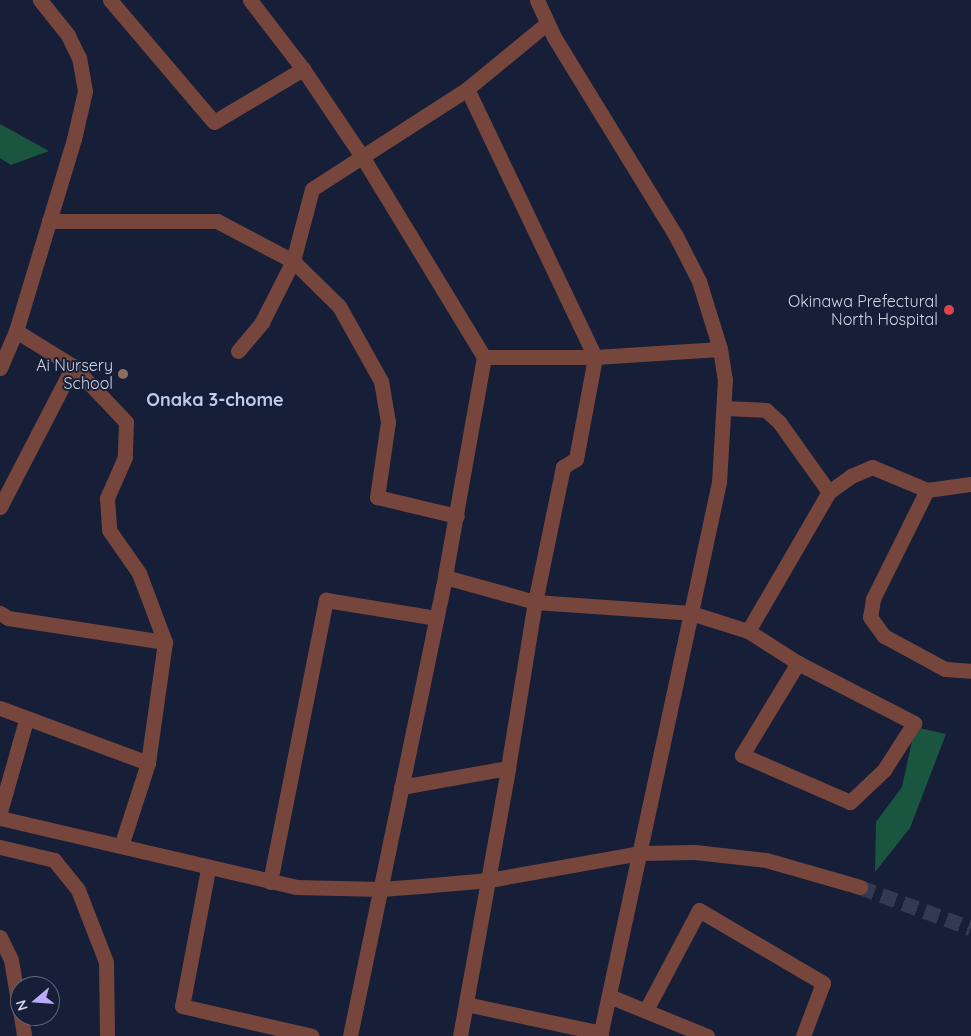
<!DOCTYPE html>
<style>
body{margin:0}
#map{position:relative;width:971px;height:1036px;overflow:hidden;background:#161f37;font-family:Quicksand,sans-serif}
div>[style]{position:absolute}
.forest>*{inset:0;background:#19553f}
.minor-tunnel>*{height:15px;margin-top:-7.5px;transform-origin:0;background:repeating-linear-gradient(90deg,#323a51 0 15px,transparent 0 23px)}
.minor>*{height:15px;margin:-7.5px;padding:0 7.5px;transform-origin:7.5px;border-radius:7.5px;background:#76463d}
.dots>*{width:14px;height:14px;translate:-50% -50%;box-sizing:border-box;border:2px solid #161f37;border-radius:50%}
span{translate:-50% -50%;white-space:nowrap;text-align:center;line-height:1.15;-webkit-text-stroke:4px #161f37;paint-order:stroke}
.poi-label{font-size:16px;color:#cfd5e6}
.right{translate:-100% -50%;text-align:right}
.neighbourhood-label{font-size:18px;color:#bfccee;font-weight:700}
.north{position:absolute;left:10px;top:976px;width:50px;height:50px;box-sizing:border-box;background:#161f37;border:1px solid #60687d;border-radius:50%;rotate:252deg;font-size:14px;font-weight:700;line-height:20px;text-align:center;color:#cfd5e6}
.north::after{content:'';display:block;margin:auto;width:18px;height:22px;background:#bbaaf6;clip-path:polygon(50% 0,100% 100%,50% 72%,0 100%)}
</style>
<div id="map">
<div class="forest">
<div style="clip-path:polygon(0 124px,49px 151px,11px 165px,0 158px)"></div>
<div style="clip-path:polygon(915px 727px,946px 734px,910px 828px,875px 872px,876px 822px,902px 787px)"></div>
</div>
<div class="minor-tunnel">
<div style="left:860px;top:887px;width:118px;rotate:20.3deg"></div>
</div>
<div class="minor">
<div style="left:110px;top:0;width:160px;rotate:49.6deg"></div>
<div style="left:214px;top:122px;width:104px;rotate:-30.8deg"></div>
<div style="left:250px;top:0;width:87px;rotate:52.5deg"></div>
<div style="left:303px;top:69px;width:107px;rotate:56deg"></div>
<div style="left:363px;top:158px;width:233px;rotate:58.7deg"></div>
<div style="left:484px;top:357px;width:223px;rotate:100.1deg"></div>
<div style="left:445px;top:577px;width:469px;rotate:101.7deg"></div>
<div style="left:537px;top:0;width:41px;rotate:65.3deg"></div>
<div style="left:554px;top:37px;width:233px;rotate:58.5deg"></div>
<div style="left:676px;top:236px;width:51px;rotate:62.9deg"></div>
<div style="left:699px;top:281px;width:71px;rotate:72.8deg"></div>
<div style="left:720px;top:349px;width:30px;rotate:81deg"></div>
<div style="left:725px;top:379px;width:103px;rotate:93.3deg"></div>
<div style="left:719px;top:482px;width:567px;rotate:102.12deg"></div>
<div style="left:49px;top:221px;width:168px"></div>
<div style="left:217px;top:221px;width:86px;rotate:27.8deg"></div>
<div style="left:293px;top:261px;width:64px;rotate:44.4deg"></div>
<div style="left:339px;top:306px;width:86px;rotate:60.8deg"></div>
<div style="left:381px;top:381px;width:42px;rotate:80.3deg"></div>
<div style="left:388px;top:422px;width:76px;rotate:98.3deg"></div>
<div style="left:377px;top:497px;width:82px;rotate:13.4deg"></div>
<div style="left:16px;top:331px;width:67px;rotate:31.6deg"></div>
<div style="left:73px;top:366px;width:77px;rotate:46.6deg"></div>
<div style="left:126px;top:422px;width:35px;rotate:92deg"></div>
<div style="left:125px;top:457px;width:45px;rotate:113.7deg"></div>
<div style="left:107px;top:498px;width:32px;rotate:86deg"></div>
<div style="left:109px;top:530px;width:52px;rotate:55.1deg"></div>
<div style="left:139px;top:573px;width:74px;rotate:69.4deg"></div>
<div style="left:165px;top:642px;width:122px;rotate:98deg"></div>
<div style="left:148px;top:763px;width:87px;rotate:108deg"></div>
<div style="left:238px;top:351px;width:38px;rotate:-50deg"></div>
<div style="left:262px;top:322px;width:68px;rotate:-63.1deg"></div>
<div style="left:293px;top:261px;width:74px;rotate:-75.2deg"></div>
<div style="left:312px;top:189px;width:184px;rotate:-32.8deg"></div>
<div style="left:467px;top:89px;width:102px;rotate:-39.4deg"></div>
<div style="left:484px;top:357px;width:111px"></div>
<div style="left:595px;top:357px;width:125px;rotate:-3.7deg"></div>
<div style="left:0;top:368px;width:40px;rotate:-66.6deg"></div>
<div style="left:16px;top:331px;width:201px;rotate:-73.2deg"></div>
<div style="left:74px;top:139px;width:49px;rotate:-77.1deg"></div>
<div style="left:85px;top:91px;width:34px;rotate:-100deg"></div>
<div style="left:79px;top:58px;width:25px;rotate:-116deg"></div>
<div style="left:68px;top:35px;width:45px;rotate:-128.7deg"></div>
<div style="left:724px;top:408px;width:42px;rotate:2.7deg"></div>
<div style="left:766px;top:410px;width:18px;rotate:43deg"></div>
<div style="left:779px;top:422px;width:86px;rotate:54.5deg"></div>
<div style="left:927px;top:490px;width:122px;rotate:116.4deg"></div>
<div style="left:873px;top:599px;width:18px;rotate:99deg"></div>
<div style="left:870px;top:617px;width:24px;rotate:54deg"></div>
<div style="left:884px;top:636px;width:69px;rotate:28.4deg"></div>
<div style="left:945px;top:669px;width:26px;rotate:4deg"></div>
<div style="left:0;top:507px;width:159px;rotate:-62.6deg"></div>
<div style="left:445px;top:577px;width:93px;rotate:15.5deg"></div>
<div style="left:535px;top:602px;width:156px;rotate:4deg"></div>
<div style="left:691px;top:613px;width:60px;rotate:17.5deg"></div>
<div style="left:748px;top:631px;width:59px;rotate:32.6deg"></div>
<div style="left:0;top:613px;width:9px;rotate:32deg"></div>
<div style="left:8px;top:618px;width:159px;rotate:8.7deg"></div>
<div style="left:748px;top:631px;width:161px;rotate:-59.8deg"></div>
<div style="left:829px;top:492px;width:27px;rotate:-36deg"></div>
<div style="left:851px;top:476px;width:23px;rotate:-23deg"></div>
<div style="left:872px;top:467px;width:60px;rotate:22.7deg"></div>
<div style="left:927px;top:490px;width:44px;rotate:-7.8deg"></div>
<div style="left:798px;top:663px;width:131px;rotate:27.3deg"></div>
<div style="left:914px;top:723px;width:56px;rotate:122.6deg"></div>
<div style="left:884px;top:770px;width:47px;rotate:136.7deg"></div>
<div style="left:850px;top:802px;width:118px;rotate:-156.5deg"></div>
<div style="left:742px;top:755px;width:108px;rotate:-58.7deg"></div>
<div style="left:0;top:708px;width:158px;rotate:20.4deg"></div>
<div style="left:401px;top:787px;width:109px;rotate:-10.1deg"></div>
<div style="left:508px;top:768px;width:168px;rotate:-80.8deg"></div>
<div style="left:535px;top:602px;width:138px;rotate:-78.3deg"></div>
<div style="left:563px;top:467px;width:15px;rotate:-32deg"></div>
<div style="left:576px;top:459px;width:104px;rotate:-79.4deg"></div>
<div style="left:595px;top:357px;width:297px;rotate:-115.5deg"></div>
<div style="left:0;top:812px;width:96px;rotate:-74.2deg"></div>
<div style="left:0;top:818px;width:304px;rotate:13.1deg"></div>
<div style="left:296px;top:887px;width:85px;rotate:1.3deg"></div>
<div style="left:381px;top:889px;width:40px;rotate:-4.3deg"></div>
<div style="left:421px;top:886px;width:68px;rotate:-5deg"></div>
<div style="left:489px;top:880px;width:153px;rotate:-10.1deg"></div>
<div style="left:640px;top:853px;width:55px;rotate:-1deg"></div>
<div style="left:695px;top:852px;width:71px;rotate:6.4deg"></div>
<div style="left:766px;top:860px;width:98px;rotate:16deg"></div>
<div style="left:0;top:847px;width:56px;rotate:13.5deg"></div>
<div style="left:54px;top:860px;width:38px;rotate:51deg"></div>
<div style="left:78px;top:890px;width:77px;rotate:68.7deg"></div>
<div style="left:106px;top:962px;width:74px;rotate:89.2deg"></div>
<div style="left:208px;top:869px;width:139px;rotate:100.7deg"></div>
<div style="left:182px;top:1006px;width:133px;rotate:13deg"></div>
<div style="left:270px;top:882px;width:288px;rotate:-78.8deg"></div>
<div style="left:326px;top:600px;width:111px;rotate:9.3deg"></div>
<div style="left:0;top:937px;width:25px;rotate:64deg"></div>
<div style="left:11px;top:960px;width:53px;rotate:80.2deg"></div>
<div style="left:609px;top:996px;width:106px;rotate:22.2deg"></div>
<div style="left:466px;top:1004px;width:138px;rotate:12.1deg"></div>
<div style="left:646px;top:1010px;width:113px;rotate:-62.1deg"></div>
<div style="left:699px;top:910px;width:144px;rotate:30.5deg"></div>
<div style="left:823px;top:983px;width:57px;rotate:110.7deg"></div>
<div style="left:21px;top:1016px;width:20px;rotate:81deg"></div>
<div style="left:460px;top:1036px;width:272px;rotate:-79.8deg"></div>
</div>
<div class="dots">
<div style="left:949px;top:310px;background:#e0444e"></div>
<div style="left:123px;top:374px;background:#8d6e63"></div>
</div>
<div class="poi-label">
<span class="right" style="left:938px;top:310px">Okinawa Prefectural<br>North Hospital</span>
<span class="right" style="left:113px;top:374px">Ai Nursery<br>School</span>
</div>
<div class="neighbourhood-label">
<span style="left:215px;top:400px">Onaka 3-chome</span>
</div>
<div class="north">N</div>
</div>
